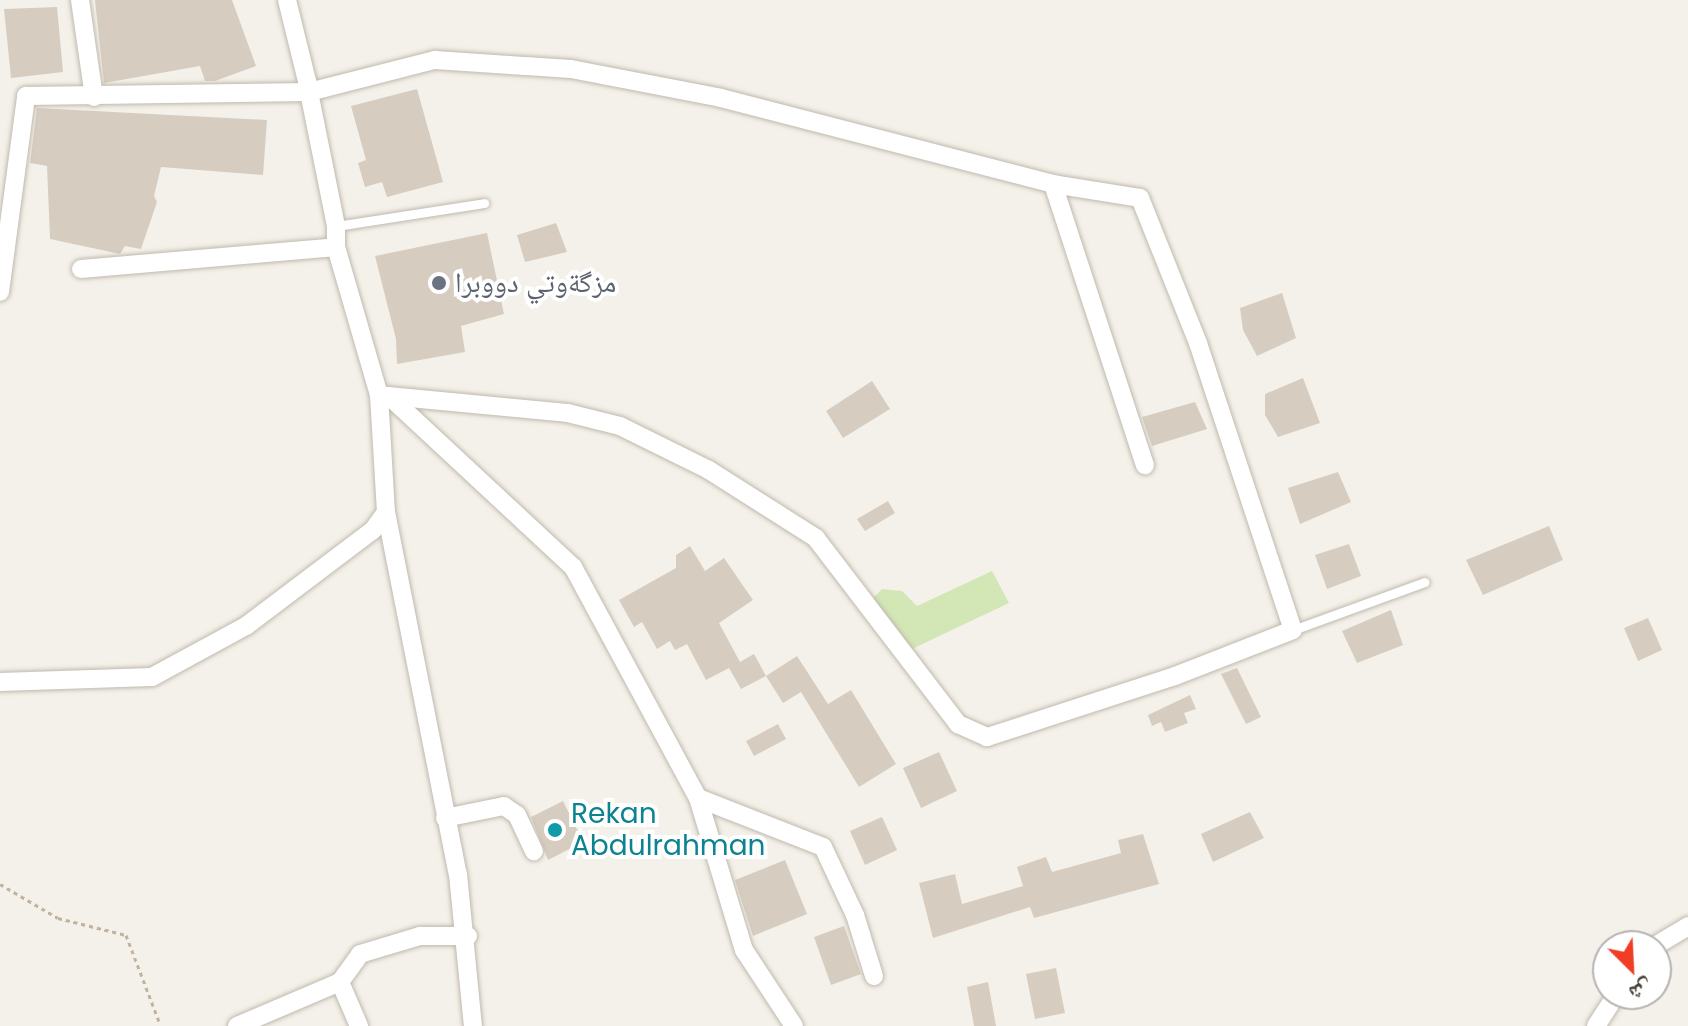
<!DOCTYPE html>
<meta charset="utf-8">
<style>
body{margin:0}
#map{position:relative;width:1688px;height:1026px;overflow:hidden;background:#f4f1ea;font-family:Poppins,"Noto Naskh Arabic",sans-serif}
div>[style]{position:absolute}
.green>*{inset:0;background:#d2e7b5}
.building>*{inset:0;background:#d6cdc0}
.path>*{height:3px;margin-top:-1.5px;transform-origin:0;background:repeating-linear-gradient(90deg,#c1b49f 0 4px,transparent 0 8px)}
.roads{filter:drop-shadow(0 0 2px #c0b9ad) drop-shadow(0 0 2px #c0b9ad)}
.service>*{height:9px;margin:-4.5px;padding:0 4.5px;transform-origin:4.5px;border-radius:4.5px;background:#fff}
.minor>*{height:18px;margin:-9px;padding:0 9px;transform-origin:9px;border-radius:9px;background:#fff}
.dots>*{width:22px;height:22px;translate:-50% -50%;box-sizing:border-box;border:4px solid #fff;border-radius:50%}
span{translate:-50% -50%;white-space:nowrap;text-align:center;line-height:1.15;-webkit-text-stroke:8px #fff;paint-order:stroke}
.worship-label{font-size:28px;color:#5b616d}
.left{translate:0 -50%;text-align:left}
.culture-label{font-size:28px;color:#0d838f}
.north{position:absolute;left:1592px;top:930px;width:80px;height:80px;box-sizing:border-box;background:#fff;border:2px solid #b6b3b0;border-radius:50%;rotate:156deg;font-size:22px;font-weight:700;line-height:32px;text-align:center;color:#484239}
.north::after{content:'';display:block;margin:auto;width:28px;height:36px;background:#f13d25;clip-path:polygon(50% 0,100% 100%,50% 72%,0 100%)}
</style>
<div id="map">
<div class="green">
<div style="clip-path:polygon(992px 571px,1009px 603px,912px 649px,872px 599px,882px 589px,902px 591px,917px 606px)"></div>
</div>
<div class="building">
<div style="clip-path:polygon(95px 0,232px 0,256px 66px,215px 81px,205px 81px,200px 66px,104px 83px)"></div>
<div style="clip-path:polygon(57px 7px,63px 72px,11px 78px,4px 9px)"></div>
<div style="clip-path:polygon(417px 89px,443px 182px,387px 197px,382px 182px,365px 187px,358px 163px,366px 160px,351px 106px)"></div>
<div style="clip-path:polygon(37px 108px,267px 120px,263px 175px,161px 167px,154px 196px,157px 202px,141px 249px,125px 246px,120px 254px,50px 239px,47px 166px,30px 163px)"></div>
<div style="clip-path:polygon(556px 223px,567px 252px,525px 262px,517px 235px)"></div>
<div style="clip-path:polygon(487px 233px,504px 314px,461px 326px,465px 352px,397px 364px,396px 339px,375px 256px)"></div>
<div style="clip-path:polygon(1282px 293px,1296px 338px,1257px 356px,1243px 330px,1240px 308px)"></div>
<div style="clip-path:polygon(1303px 378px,1320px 423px,1278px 437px,1265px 415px,1265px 394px)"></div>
<div style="clip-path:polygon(872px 381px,890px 409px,843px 438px,826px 411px)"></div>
<div style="clip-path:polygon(1195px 402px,1207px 429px,1152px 446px,1142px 417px)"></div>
<div style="clip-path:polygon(1338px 472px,1351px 502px,1300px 524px,1288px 488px)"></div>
<div style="clip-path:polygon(888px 501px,895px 513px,865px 531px,857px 519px)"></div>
<div style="clip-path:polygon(1549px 526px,1563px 560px,1483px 595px,1466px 560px)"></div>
<div style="clip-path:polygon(1349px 544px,1361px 576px,1327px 589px,1315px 555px)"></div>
<div style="clip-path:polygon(690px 546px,705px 571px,724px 558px,753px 600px,719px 623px,740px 662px,754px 654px,766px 676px,741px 689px,729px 668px,706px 680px,687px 644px,675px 650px,670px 641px,657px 649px,642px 622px,634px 627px,619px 600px,676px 568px,676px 555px)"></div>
<div style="clip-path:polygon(1391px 610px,1403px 645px,1357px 663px,1342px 631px)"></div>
<div style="clip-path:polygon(1648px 618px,1662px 650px,1638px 661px,1624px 628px)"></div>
<div style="clip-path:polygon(797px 656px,828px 704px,851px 690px,896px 764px,859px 787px,801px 692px,783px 703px,766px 676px)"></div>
<div style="clip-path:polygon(1237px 668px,1261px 717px,1246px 724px,1221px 674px)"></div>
<div style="clip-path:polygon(1190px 695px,1196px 709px,1184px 713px,1188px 723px,1165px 732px,1161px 722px,1152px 726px,1148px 715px)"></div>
<div style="clip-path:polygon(778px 724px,786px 739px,754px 756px,746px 741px)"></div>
<div style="clip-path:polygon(939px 752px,957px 791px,921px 808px,903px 768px)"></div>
<div style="clip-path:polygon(563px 801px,583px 842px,548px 860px,531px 817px)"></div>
<div style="clip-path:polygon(1250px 812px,1264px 838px,1213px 862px,1201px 834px)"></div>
<div style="clip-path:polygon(882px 817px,897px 850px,865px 865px,850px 831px)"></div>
<div style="clip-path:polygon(1143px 834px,1159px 884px,1034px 918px,1030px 907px,933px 938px,919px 883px,955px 874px,962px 904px,1023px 886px,1017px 867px,1046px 857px,1052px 872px,1121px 853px,1118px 840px)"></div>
<div style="clip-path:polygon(785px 860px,807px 914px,753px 936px,735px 880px)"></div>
<div style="clip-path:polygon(844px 926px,861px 974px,831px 985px,814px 937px)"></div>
<div style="clip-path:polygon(1056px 968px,1065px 1013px,1035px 1019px,1026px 974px)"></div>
<div style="clip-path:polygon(988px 982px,996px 1026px,974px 1026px,967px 987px)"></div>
</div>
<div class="path">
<div style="left:0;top:884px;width:67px;rotate:30.4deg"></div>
<div style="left:58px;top:918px;width:70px;rotate:14deg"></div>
<div style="left:126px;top:935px;width:95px;rotate:69.1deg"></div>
</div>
<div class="roads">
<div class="service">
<div style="left:336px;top:226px;width:150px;rotate:-8.8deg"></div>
<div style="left:1293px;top:630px;width:140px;rotate:-20deg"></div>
</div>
<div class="minor">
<div style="left:80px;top:0;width:98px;rotate:81.8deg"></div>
<div style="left:1053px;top:184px;width:296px;rotate:71.9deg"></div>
<div style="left:81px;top:269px;width:256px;rotate:-4.9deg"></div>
<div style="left:0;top:292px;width:198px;rotate:-82.4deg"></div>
<div style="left:26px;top:96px;width:283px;rotate:-0.8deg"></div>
<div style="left:309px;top:92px;width:130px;rotate:-14.3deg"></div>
<div style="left:435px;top:60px;width:136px;rotate:3.8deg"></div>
<div style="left:571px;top:69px;width:153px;rotate:10.9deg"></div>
<div style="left:721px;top:98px;width:343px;rotate:14.5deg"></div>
<div style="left:1053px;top:184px;width:88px;rotate:9.1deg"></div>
<div style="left:1140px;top:198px;width:156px;rotate:68.2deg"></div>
<div style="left:1198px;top:343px;width:302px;rotate:71.7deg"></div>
<div style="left:1293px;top:630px;width:127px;rotate:158.7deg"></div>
<div style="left:1175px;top:676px;width:198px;rotate:162deg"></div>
<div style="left:987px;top:737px;width:32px;rotate:-156deg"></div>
<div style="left:958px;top:724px;width:234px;rotate:-127.4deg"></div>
<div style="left:816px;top:538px;width:127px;rotate:-147.6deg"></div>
<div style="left:709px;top:470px;width:99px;rotate:-153.7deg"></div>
<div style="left:620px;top:426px;width:54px;rotate:-166deg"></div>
<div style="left:568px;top:413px;width:190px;rotate:-174.6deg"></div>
<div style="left:379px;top:395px;width:154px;rotate:-106.2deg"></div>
<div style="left:336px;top:247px;width:21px;rotate:-90deg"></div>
<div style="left:336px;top:226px;width:137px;rotate:-101.4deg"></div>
<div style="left:309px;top:92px;width:11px;rotate:-100deg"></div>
<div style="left:307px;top:81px;width:83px;rotate:-103.9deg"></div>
<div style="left:379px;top:395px;width:117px;rotate:86.6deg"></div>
<div style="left:386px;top:512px;width:369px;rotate:78.8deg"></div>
<div style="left:458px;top:874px;width:153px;rotate:84.4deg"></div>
<div style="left:390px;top:397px;width:250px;rotate:42.9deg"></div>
<div style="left:573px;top:567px;width:263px;rotate:61.6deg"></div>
<div style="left:698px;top:798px;width:159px;rotate:73.2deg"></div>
<div style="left:744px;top:950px;width:91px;rotate:56.7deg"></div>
<div style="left:0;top:682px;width:152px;rotate:-1.9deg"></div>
<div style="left:152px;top:677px;width:107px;rotate:-28.5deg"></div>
<div style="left:246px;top:626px;width:159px;rotate:-37.1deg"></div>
<div style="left:373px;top:530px;width:22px;rotate:-54deg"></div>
<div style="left:698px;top:798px;width:134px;rotate:21.4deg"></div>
<div style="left:823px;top:847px;width:75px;rotate:64.8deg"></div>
<div style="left:855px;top:915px;width:64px;rotate:72.7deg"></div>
<div style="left:445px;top:818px;width:60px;rotate:-11.5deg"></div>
<div style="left:504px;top:806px;width:16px;rotate:35deg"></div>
<div style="left:517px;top:815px;width:40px;rotate:65deg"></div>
<div style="left:1655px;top:946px;width:39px;rotate:-31deg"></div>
<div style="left:340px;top:982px;width:48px;rotate:66.6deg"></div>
<div style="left:237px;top:1026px;width:112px;rotate:-23.1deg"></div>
<div style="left:340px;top:982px;width:34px;rotate:-54deg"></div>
<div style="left:360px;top:954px;width:63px;rotate:-16.7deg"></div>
<div style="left:420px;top:936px;width:48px"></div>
<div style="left:1596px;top:1026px;width:38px;rotate:-57deg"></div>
</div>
</div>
<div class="dots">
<div style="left:439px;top:283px;background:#6b7280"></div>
<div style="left:555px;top:830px;background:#0f9aa8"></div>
</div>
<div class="worship-label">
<span class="left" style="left:455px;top:283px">مزگةوتي دووبرا</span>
</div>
<div class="culture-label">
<span class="left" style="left:571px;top:830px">Rekan<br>Abdulrahman</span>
</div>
<div class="north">ش</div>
</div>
